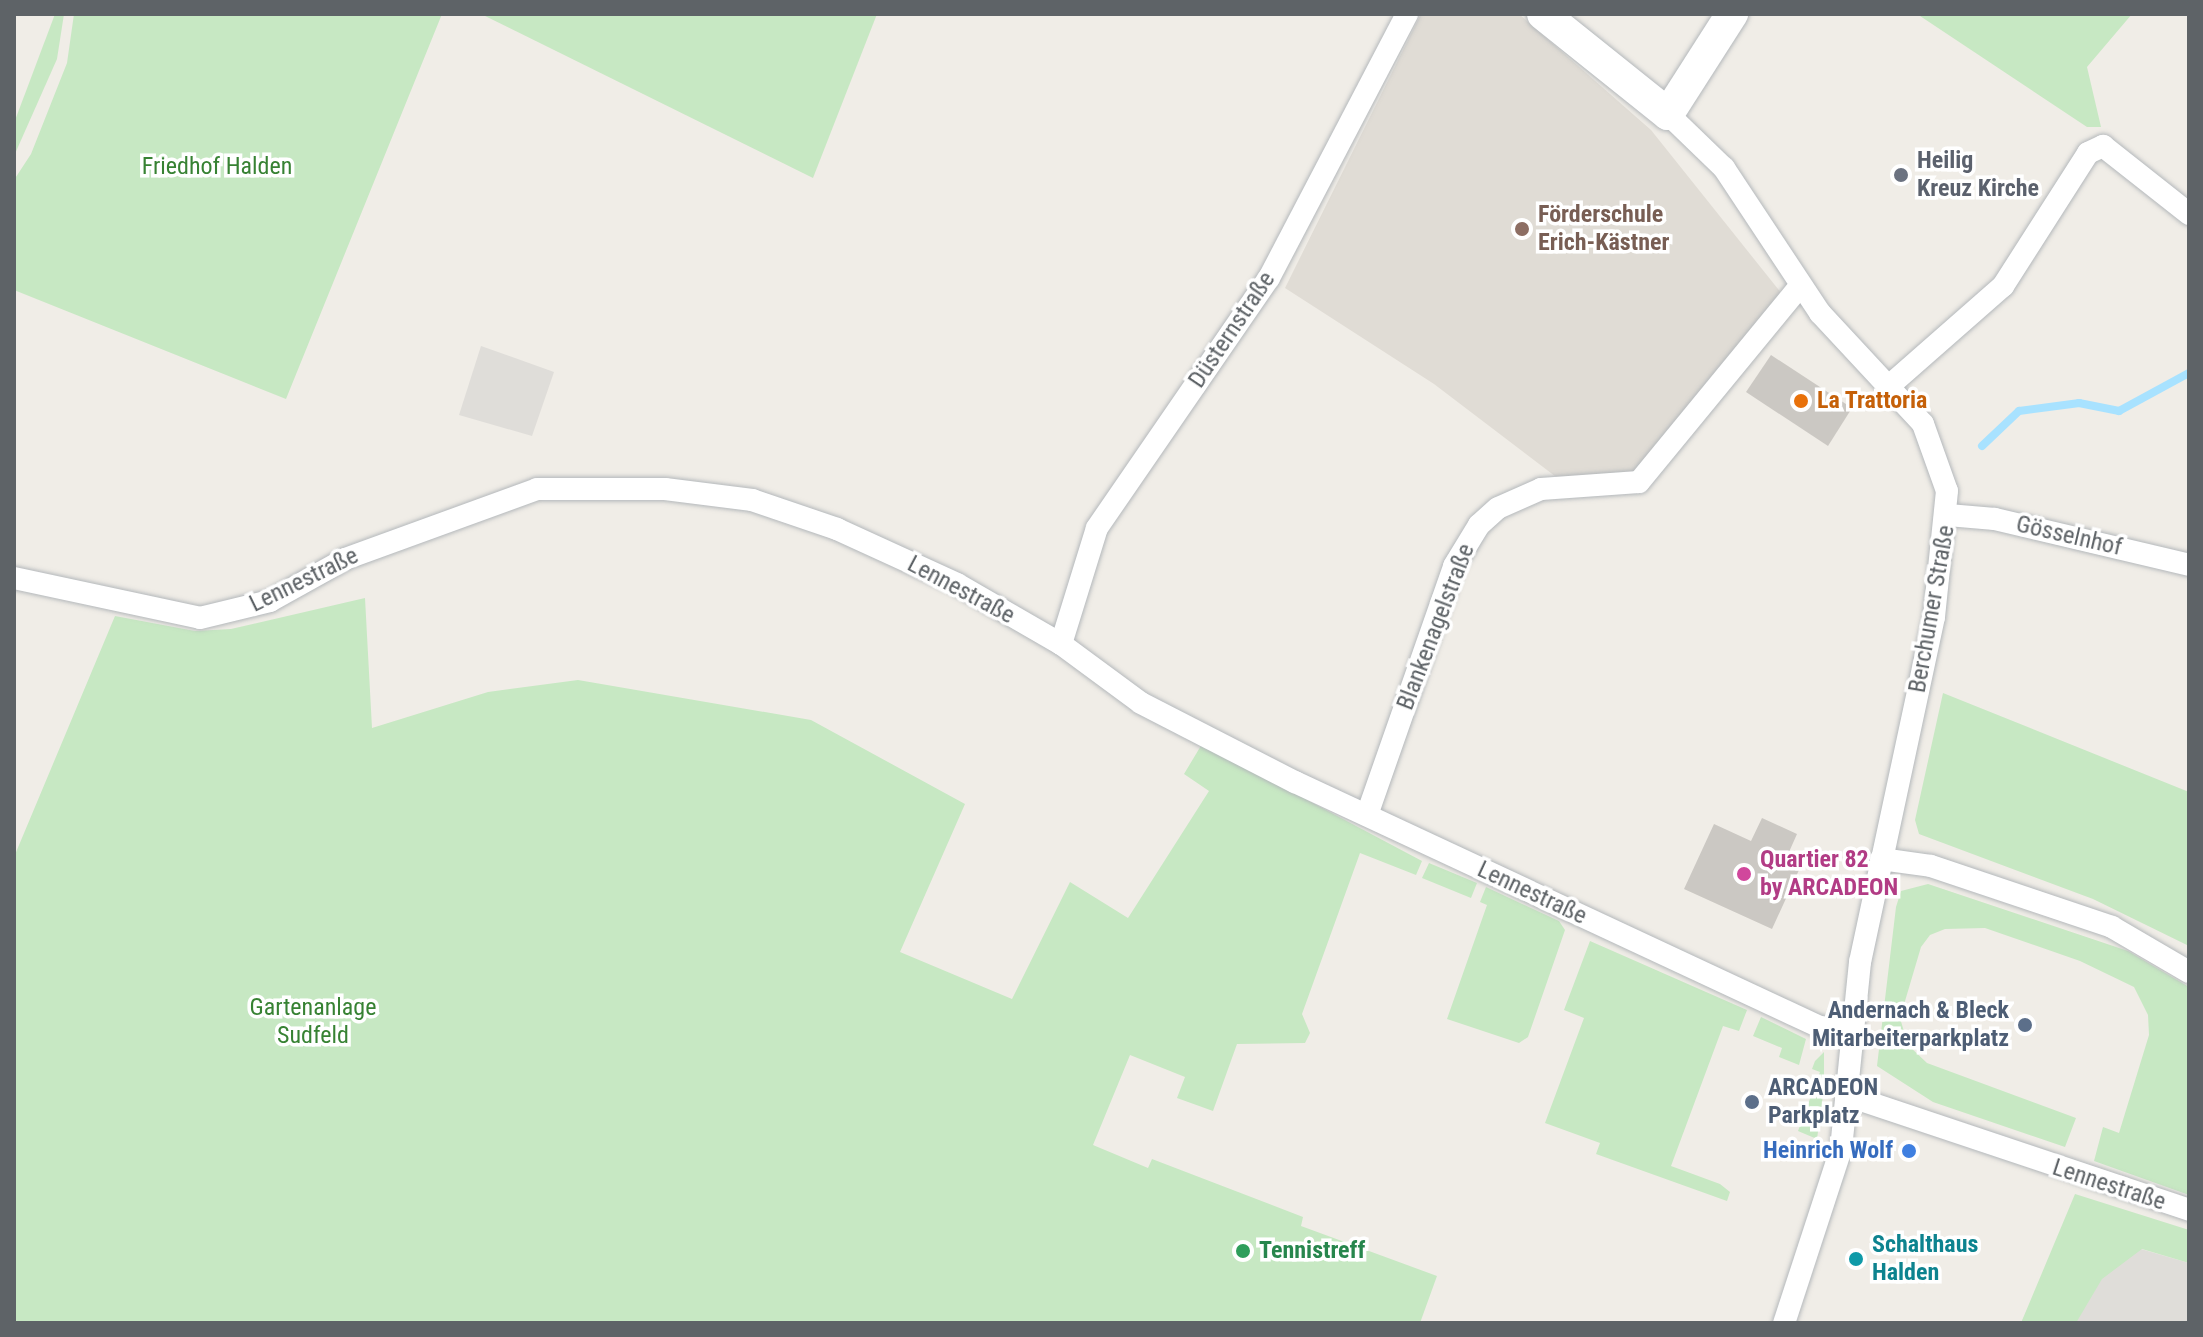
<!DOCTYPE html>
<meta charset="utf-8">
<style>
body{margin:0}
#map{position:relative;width:2203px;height:1337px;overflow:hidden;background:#f0ede7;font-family:"Roboto Condensed",sans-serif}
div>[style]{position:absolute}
.industrial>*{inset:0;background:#dfddd9}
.education>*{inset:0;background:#e0dcd5}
.green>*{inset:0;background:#c7e8c3}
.stream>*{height:8px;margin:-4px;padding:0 4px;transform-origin:4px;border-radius:4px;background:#a8e2ff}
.building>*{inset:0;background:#cbc8c3}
.roads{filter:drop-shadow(0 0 2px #b4b8bb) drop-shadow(0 0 2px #b4b8bb)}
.street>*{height:22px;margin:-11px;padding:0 11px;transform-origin:11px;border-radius:11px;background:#fff}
.secondary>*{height:32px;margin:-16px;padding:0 16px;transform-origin:16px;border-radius:16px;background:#fff}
.dots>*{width:22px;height:22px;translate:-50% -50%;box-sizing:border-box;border:4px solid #fff;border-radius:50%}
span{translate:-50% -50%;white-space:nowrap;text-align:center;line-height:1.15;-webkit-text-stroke:7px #fff;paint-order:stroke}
.worship-label{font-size:24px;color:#5b616d;font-weight:700}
.left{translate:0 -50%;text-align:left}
.park-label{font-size:24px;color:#378233}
.education-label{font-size:24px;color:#785e54;font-weight:700}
.street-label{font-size:24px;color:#5e6367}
.food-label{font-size:24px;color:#c56008;font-weight:700}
.hotel-label{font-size:24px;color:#b23c85;font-weight:700}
.service-label{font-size:24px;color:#4e5e75;font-weight:700}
.right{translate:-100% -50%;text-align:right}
.shop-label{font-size:24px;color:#366cbe;font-weight:700}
.culture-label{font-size:24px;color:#0d838f;font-weight:700}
.leisure-label{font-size:24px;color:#27864d;font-weight:700}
.frame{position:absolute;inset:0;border:16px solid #5e6367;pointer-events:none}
</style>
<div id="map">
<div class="industrial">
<div style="clip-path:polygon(481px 346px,554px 372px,532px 436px,459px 415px)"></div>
<div style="clip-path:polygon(2065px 1227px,2189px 1263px,2189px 1323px,2021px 1323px)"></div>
</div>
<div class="education">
<div style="clip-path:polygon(1421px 14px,1519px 14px,1651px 130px,1782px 294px,1649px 472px,1568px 486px,1434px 384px,1285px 288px)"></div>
</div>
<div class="green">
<div style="clip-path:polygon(55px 14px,64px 14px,57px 59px,14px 156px,14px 123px)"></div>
<div style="clip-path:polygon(74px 14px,442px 14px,286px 399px,14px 290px,14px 180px,31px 154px,67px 63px)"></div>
<div style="clip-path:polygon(481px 14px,877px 14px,813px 178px)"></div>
<div style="clip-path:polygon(1917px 14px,2132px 14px,2087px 67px,2101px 127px,2087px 127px)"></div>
<div style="clip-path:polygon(365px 598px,372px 728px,488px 692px,578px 680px,811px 720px,965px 804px,900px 952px,1012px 999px,1070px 882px,1128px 918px,1209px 791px,1184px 774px,1202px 744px,1422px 861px,1416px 875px,1360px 853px,1302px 1014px,1310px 1033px,1305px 1043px,1237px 1044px,1213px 1111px,1177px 1098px,1185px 1077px,1130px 1055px,1093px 1145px,1148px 1168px,1152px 1159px,1303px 1217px,1301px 1226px,1437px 1276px,1420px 1323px,14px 1323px,14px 857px,115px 616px,195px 631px,231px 629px)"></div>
<div style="clip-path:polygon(1943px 693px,2189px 792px,2189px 946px,2093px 899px,1919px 834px,1915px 820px)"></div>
<div style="clip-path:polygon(1429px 863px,1477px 883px,1471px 898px,1422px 878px)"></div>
<div style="clip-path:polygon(1928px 884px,2128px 951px,2189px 987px,2189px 1195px,2094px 1161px,2103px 1127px,2119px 1133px,2149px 1035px,2148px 1015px,2134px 987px,2080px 961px,1985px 928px,1945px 929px,1930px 935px,1921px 947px,1900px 1018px,1908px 1045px,1927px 1063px,2076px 1118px,2065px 1147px,1933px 1102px,1877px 1066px,1896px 907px,1901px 891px)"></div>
<div style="clip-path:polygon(1486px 887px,1559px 921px,1565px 930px,1528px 1037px,1519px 1043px,1447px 1019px,1487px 905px,1480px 902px)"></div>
<div style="clip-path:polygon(1590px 941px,1747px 1010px,1739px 1031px,1723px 1026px,1671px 1166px,1720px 1184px,1730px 1192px,1727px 1201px,1596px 1154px,1600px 1143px,1545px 1123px,1584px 1018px,1564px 1010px)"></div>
<div style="clip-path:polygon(1761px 1017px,1806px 1039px,1799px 1065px,1779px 1057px,1782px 1048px,1753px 1036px)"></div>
<div style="clip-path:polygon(1824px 1052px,1824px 1088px,1817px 1139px,1798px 1131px,1820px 1072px,1812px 1069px,1815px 1061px)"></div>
<div style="clip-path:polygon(2075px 1194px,2189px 1230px,2189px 1263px,2142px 1249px,2102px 1279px,2076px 1323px,2021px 1323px)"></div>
</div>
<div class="stream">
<div style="left:1982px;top:446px;width:51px;rotate:-43.4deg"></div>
<div style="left:2019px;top:411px;width:61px;rotate:-7.6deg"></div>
<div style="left:2079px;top:403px;width:41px;rotate:11.3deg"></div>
<div style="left:2119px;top:411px;width:80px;rotate:-28.5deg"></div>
</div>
<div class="building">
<div style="clip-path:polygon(1771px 355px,1852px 408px,1828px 446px,1746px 392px)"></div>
<div style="clip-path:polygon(1762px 818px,1797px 834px,1789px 852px,1804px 859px,1772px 929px,1684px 889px,1714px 824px,1751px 841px)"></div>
</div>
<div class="roads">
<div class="street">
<div style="left:1668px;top:114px;width:78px;rotate:44deg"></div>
<div style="left:1724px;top:168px;width:174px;rotate:56.5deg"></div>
<div style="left:1820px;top:313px;width:151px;rotate:47.1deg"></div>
<div style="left:1923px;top:424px;width:71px;rotate:70.3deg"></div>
<div style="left:1947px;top:491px;width:127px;rotate:95.9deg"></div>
<div style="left:1934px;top:617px;width:353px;rotate:102.1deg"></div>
<div style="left:1860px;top:962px;width:188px;rotate:95.8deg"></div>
<div style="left:1841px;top:1149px;width:183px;rotate:108.1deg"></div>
<div style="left:1889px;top:386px;width:152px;rotate:-41.3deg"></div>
<div style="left:2003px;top:286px;width:158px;rotate:-57.4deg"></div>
<div style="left:2088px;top:153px;width:17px;rotate:-25deg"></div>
<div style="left:2103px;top:146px;width:110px;rotate:38.3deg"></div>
<div style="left:1948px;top:515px;width:47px;rotate:4.9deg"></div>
<div style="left:1995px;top:519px;width:199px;rotate:13.3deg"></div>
<div style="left:14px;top:578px;width:190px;rotate:12.1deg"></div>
<div style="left:200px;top:618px;width:72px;rotate:-13.7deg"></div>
<div style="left:270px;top:601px;width:86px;rotate:-29.2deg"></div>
<div style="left:345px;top:559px;width:204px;rotate:-20deg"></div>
<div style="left:537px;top:489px;width:128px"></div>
<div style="left:665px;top:489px;width:88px;rotate:7.2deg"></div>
<div style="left:752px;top:500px;width:90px;rotate:18.8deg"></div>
<div style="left:837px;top:529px;width:132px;rotate:24.6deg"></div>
<div style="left:957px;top:584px;width:120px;rotate:30deg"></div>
<div style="left:1061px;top:644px;width:99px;rotate:36.4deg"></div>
<div style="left:1141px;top:703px;width:173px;rotate:27.2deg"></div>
<div style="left:1295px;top:782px;width:579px;rotate:25.02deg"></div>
<div style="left:1820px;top:1027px;width:32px;rotate:7deg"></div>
<div style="left:1061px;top:644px;width:121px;rotate:-72.8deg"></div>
<div style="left:1097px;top:528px;width:303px;rotate:-55.5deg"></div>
<div style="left:1269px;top:278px;width:298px;rotate:-62.4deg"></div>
<div style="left:1367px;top:815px;width:264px;rotate:-70.7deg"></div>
<div style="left:1454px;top:566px;width:48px;rotate:-58.6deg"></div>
<div style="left:1479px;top:525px;width:25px;rotate:-42deg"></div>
<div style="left:1498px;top:508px;width:47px;rotate:-23.8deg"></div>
<div style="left:1541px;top:489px;width:98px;rotate:-4.1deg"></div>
<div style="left:1639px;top:482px;width:254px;rotate:-50.6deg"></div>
<div style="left:1881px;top:859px;width:50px;rotate:8deg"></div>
<div style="left:1931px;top:866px;width:191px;rotate:18.6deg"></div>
<div style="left:2112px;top:927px;width:89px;rotate:30.3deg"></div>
<div style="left:1849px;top:1096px;width:359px;rotate:18.5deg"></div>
</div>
<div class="secondary">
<div style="left:1543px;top:14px;width:160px;rotate:38.7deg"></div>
<div style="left:1668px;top:114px;width:119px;rotate:-57.4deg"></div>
</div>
</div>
<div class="dots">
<div style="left:1901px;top:175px;background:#6b7280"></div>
<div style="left:1522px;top:229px;background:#8d6e63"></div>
<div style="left:1801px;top:401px;background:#e8710a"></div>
<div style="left:1744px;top:874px;background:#d1479c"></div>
<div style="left:2025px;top:1025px;background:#5c6f8a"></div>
<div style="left:1752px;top:1102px;background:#5c6f8a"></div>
<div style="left:1909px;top:1151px;background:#3f7fe0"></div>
<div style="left:1243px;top:1251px;background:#2e9e5b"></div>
<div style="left:1856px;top:1259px;background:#0f9aa8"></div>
</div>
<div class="worship-label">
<span class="left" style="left:1917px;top:175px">Heilig<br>Kreuz Kirche</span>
</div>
<div class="park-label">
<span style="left:217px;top:167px">Friedhof Halden</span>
<span style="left:313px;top:1022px">Gartenanlage<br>Sudfeld</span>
</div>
<div class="education-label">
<span class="left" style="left:1538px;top:229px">Förderschule<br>Erich-Kästner</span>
</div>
<div class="street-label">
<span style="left:1232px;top:330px;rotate:-56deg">Düsternstraße</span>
<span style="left:2069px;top:536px;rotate:13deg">Gösselnhof</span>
<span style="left:304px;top:580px;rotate:-26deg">Lennestraße</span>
<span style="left:961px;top:590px;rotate:28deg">Lennestraße</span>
<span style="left:1932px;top:609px;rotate:-80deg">Berchumer Straße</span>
<span style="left:1436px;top:627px;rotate:-69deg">Blankenagelstraße</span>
<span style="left:1532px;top:893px;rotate:25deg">Lennestraße</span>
<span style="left:2109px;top:1185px;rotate:18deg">Lennestraße</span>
</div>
<div class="food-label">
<span class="left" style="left:1817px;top:401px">La Trattoria</span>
</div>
<div class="hotel-label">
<span class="left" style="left:1760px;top:874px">Quartier 82<br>by ARCADEON</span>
</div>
<div class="service-label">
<span class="right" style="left:2009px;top:1025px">Andernach &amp; Bleck<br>Mitarbeiterparkplatz</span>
<span class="left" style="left:1768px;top:1102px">ARCADEON<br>Parkplatz</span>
</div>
<div class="shop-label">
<span class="right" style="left:1893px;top:1151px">Heinrich Wolf</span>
</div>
<div class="culture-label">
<span class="left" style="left:1872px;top:1259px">Schalthaus<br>Halden</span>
</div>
<div class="leisure-label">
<span class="left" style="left:1259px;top:1251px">Tennistreff</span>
</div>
<div class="frame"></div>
</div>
